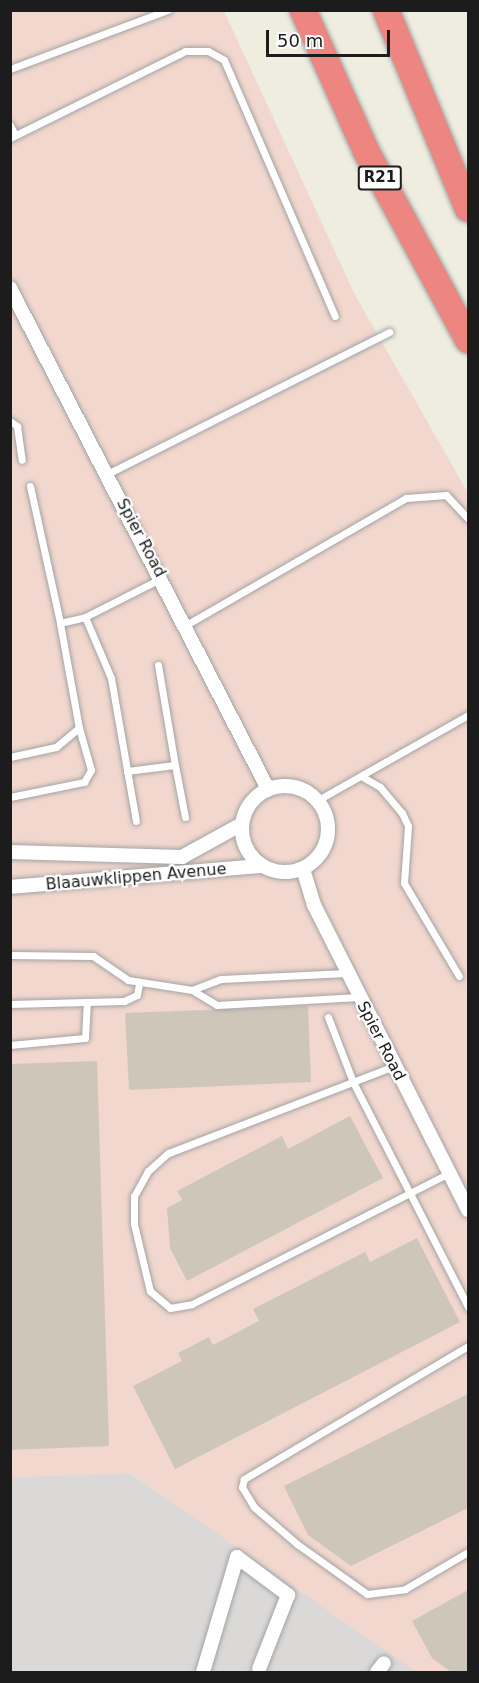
<!DOCTYPE html>
<style>
body{margin:0}
#map{position:relative;width:479px;height:1683px;overflow:hidden;background:#eeede0;font-family:"DejaVu Sans",sans-serif}
div>[style]{position:absolute}
.residential>*{inset:0;background:#dad9d8}
.commercial>*{inset:0;background:#f1d7cd}
.building>*{inset:0;background:#cec7b9}
.roads{filter:drop-shadow(0 0 2px #a3a3a3) drop-shadow(0 0 2px #a3a3a3)}
.lane>*{height:7px;margin:-3.5px;padding:0 3.5px;transform-origin:3.5px;border-radius:3.5px;background:#fff}
.street>*{height:14px;margin:-7px;padding:0 7px;transform-origin:7px;border-radius:7px;background:#fff}
.street>.ring{margin:-7px;padding:0;box-sizing:content-box;background:none;border:14px solid #fff;border-radius:50%}
.highway>*{height:26px;margin:-13px;padding:0 13px;transform-origin:13px;border-radius:13px;background:#ed8581}
span{translate:-50% -50%;white-space:nowrap;text-align:center;line-height:1.15;-webkit-text-stroke:4.5px #fff;paint-order:stroke}
.shield-label span{padding:2px 4px;background:#fff;border:2px solid;border-radius:4px;-webkit-text-stroke-width:0}
.shield-label{font-size:15px;color:#1c1c1c;font-weight:700}
.street-label{font-size:16px;color:#1c1c1c}
.frame{position:absolute;inset:0;border:12px solid #1c1c1c;pointer-events:none}
.scale{position:absolute;left:266px;top:30px;width:124px;height:27px;box-sizing:border-box;border:3px solid #1c1c1c;border-top:0;padding-left:8px;font-size:18px;line-height:21px;white-space:nowrap;color:#1c1c1c;-webkit-text-stroke:4px #fff;paint-order:stroke}
</style>
<div id="map">
<div class="residential">
<div style="clip-path:polygon(130px 1473px,419px 1672px,11px 1672px,10px 1477px)"></div>
</div>
<div class="commercial">
<div style="clip-path:polygon(10px 11px,224px 11px,355px 295px,468px 493px,468px 1672px,416px 1672px,130px 1473px,11px 1477px)"></div>
</div>
<div class="building">
<div style="clip-path:polygon(308px 1006px,311px 1082px,129px 1090px,125px 1013px)"></div>
<div style="clip-path:polygon(97px 1061px,109px 1446px,10px 1450px,10px 1064px)"></div>
<div style="clip-path:polygon(350px 1116px,383px 1178px,187px 1281px,170px 1248px,167px 1208px,182px 1200px,177px 1191px,282px 1136px,288px 1149px)"></div>
<div style="clip-path:polygon(417px 1238px,460px 1322px,175px 1469px,133px 1386px,182px 1361px,178px 1353px,209px 1337px,213px 1345px,259px 1321px,253px 1309px,365px 1252px,370px 1262px)"></div>
<div style="clip-path:polygon(468px 1394px,468px 1508px,351px 1566px,308px 1535px,284px 1486px)"></div>
<div style="clip-path:polygon(468px 1590px,468px 1672px,451px 1672px,432px 1658px,412px 1621px)"></div>
</div>
<div class="roads">
<div class="lane">
<div style="left:10px;top:69px;width:169px;rotate:-20.5deg"></div>
<div style="left:10px;top:125px;width:11px;rotate:63deg"></div>
<div style="left:10px;top:138px;width:195px;rotate:-26.4deg"></div>
<div style="left:185px;top:51px;width:23px"></div>
<div style="left:208px;top:51px;width:18px;rotate:29deg"></div>
<div style="left:224px;top:60px;width:279px;rotate:66.6deg"></div>
<div style="left:10px;top:421px;width:9px;rotate:36deg"></div>
<div style="left:17px;top:426px;width:34px;rotate:82deg"></div>
<div style="left:107px;top:474px;width:316px;rotate:-26.7deg"></div>
<div style="left:30px;top:486px;width:140px;rotate:77.6deg"></div>
<div style="left:85px;top:617px;width:66px;rotate:66.9deg"></div>
<div style="left:111px;top:678px;width:145px;rotate:80.1deg"></div>
<div style="left:186px;top:625px;width:254px;rotate:-30deg"></div>
<div style="left:406px;top:498px;width:40px;rotate:-4.3deg"></div>
<div style="left:446px;top:495px;width:33px;rotate:47deg"></div>
<div style="left:158px;top:665px;width:101px;rotate:80.4deg"></div>
<div style="left:10px;top:757px;width:47px;rotate:-12.3deg"></div>
<div style="left:56px;top:747px;width:30px;rotate:-40deg"></div>
<div style="left:79px;top:728px;width:107px;rotate:-100.3deg"></div>
<div style="left:60px;top:623px;width:26px;rotate:-13deg"></div>
<div style="left:85px;top:617px;width:86px;rotate:-26.9deg"></div>
<div style="left:127px;top:771px;width:48px;rotate:-7.1deg"></div>
<div style="left:175px;top:765px;width:53px;rotate:79.1deg"></div>
<div style="left:361px;top:776px;width:22px;rotate:30deg"></div>
<div style="left:380px;top:787px;width:34px;rotate:50deg"></div>
<div style="left:402px;top:813px;width:14px;rotate:65deg"></div>
<div style="left:408px;top:826px;width:57px;rotate:94deg"></div>
<div style="left:404px;top:883px;width:108px;rotate:59.4deg"></div>
<div style="left:10px;top:797px;width:76px;rotate:-11.5deg"></div>
<div style="left:84px;top:782px;width:14px;rotate:-60deg"></div>
<div style="left:91px;top:770px;width:44px;rotate:-105.9deg"></div>
<div style="left:318px;top:800px;width:172px;rotate:-29.5deg"></div>
<div style="left:10px;top:955px;width:83px;rotate:0.7deg"></div>
<div style="left:93px;top:956px;width:42px;rotate:34.4deg"></div>
<div style="left:128px;top:980px;width:65px;rotate:8.9deg"></div>
<div style="left:192px;top:990px;width:29px;rotate:31deg"></div>
<div style="left:217px;top:1005px;width:142px;rotate:-3.2deg"></div>
<div style="left:192px;top:990px;width:31px;rotate:-21deg"></div>
<div style="left:221px;top:979px;width:126px;rotate:-2.7deg"></div>
<div style="left:10px;top:1004px;width:114px;rotate:-1.5deg"></div>
<div style="left:124px;top:1001px;width:14px;rotate:-25deg"></div>
<div style="left:137px;top:995px;width:11px;rotate:-80deg"></div>
<div style="left:328px;top:1017px;width:70px;rotate:69deg"></div>
<div style="left:353px;top:1082px;width:253px;rotate:62.9deg"></div>
<div style="left:10px;top:1045px;width:75px;rotate:-5.3deg"></div>
<div style="left:85px;top:1038px;width:36px;rotate:-87deg"></div>
<div style="left:394px;top:1066px;width:242px;rotate:158.9deg"></div>
<div style="left:168px;top:1153px;width:27px;rotate:138deg"></div>
<div style="left:148px;top:1171px;width:29px;rotate:119deg"></div>
<div style="left:134px;top:1196px;width:28px;rotate:90deg"></div>
<div style="left:134px;top:1224px;width:69px;rotate:76.6deg"></div>
<div style="left:150px;top:1291px;width:26px;rotate:40deg"></div>
<div style="left:170px;top:1308px;width:22px;rotate:-10deg"></div>
<div style="left:192px;top:1304px;width:288px;rotate:-27deg"></div>
<div style="left:468px;top:1346px;width:261px;rotate:149.3deg"></div>
<div style="left:244px;top:1479px;width:8px;rotate:104deg"></div>
<div style="left:242px;top:1487px;width:23px;rotate:59deg"></div>
<div style="left:254px;top:1507px;width:57px;rotate:40.7deg"></div>
<div style="left:297px;top:1544px;width:86px;rotate:35.5deg"></div>
<div style="left:367px;top:1594px;width:38px;rotate:-7deg"></div>
<div style="left:405px;top:1589px;width:73px;rotate:-30.4deg"></div>
</div>
<div class="street">
<div style="left:10px;top:288px;width:564px;rotate:62.75deg"></div>
<div class="ring" style="left:242px;top:786px;width:72px;height:72px"></div>
<div style="left:10px;top:852px;width:172px;rotate:1.7deg"></div>
<div style="left:182px;top:857px;width:68px;rotate:-28.8deg"></div>
<div style="left:303px;top:869px;width:38px;rotate:73deg"></div>
<div style="left:314px;top:905px;width:342px;rotate:63.2deg"></div>
<div style="left:10px;top:887px;width:253px;rotate:-4.8deg"></div>
<div style="left:203px;top:1672px;width:120px;rotate:-73.5deg"></div>
<div style="left:237px;top:1557px;width:64px;rotate:36.7deg"></div>
<div style="left:288px;top:1595px;width:79px;rotate:111.4deg"></div>
<div style="left:377px;top:1672px;width:11px;rotate:-52deg"></div>
</div>
<div class="highway">
<div style="left:303px;top:10px;width:154px;rotate:65.9deg"></div>
<div style="left:366px;top:151px;width:215px;rotate:61.6deg"></div>
<div style="left:386px;top:10px;width:215px;rotate:67.6deg"></div>
</div>
</div>
<div class="shield-label">
<span style="left:380px;top:178px">R21</span>
</div>
<div class="street-label">
<span style="left:141px;top:538px;rotate:62deg">Spier Road</span>
<span style="left:136px;top:877px;rotate:-5deg">Blaauwklippen Avenue</span>
<span style="left:381px;top:1041px;rotate:63deg">Spier Road</span>
</div>
<div class="frame"></div>
<div class="scale">50 m</div>
</div>
